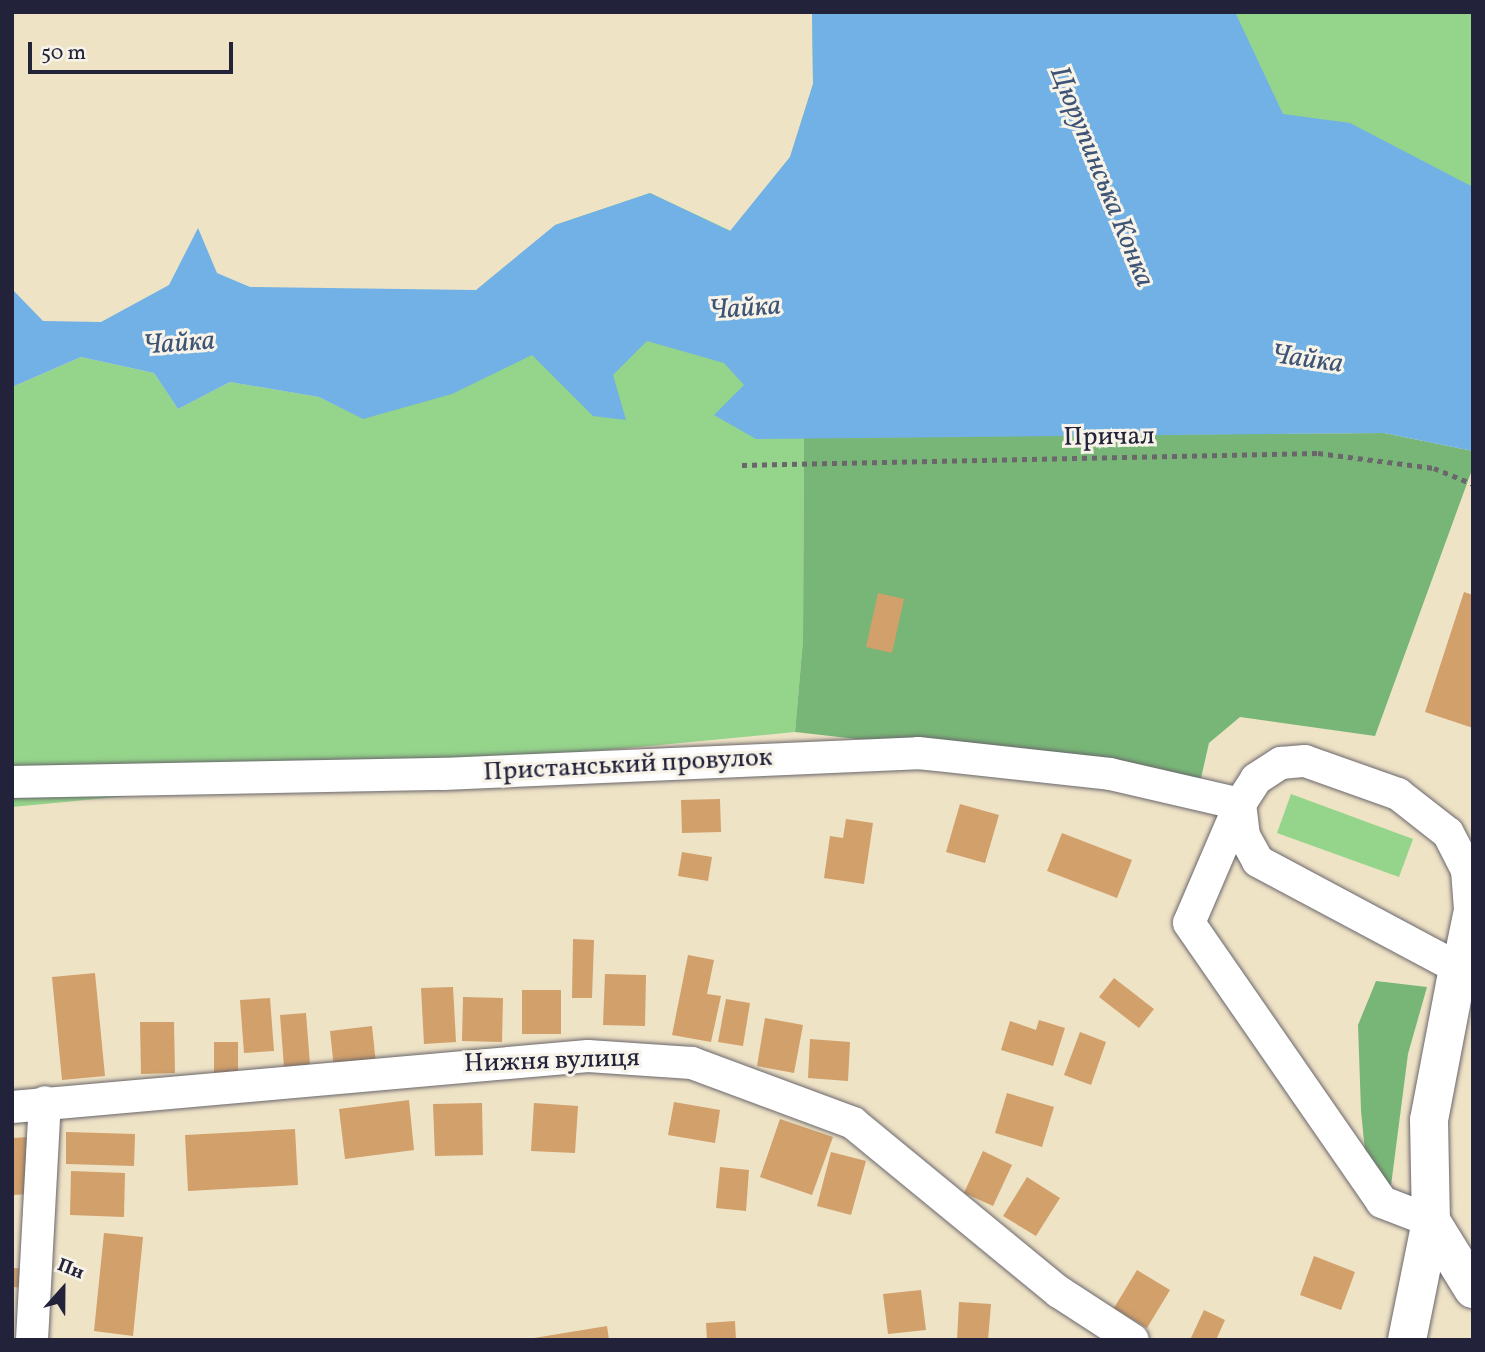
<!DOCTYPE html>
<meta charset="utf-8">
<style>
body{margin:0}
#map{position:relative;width:1485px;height:1352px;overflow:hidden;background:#efe3c6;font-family:Vollkorn,serif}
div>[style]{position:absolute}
.green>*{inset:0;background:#95d48b}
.forest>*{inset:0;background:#78b677}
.water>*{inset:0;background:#71b1e5}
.building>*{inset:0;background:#d1a06b}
.path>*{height:4.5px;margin-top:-2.25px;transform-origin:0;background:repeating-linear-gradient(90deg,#6a666c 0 5px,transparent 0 10px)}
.roads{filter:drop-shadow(0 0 2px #6a666c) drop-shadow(0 0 2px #6a666c)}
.street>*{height:32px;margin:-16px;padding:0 16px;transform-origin:16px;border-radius:16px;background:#fff}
.secondary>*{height:38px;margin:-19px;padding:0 19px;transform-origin:19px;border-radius:19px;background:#fff}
span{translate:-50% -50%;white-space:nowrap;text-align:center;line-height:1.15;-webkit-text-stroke:6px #f7f3e8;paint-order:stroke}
.street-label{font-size:26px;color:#22223b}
.water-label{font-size:28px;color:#3e5476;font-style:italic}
.frame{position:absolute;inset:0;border:14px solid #22223b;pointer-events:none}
.north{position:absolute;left:28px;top:1254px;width:70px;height:70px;-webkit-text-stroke:5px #f7f3e8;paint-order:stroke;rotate:21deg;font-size:19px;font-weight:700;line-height:28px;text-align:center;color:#22223b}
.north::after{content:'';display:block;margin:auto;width:24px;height:32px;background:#22223b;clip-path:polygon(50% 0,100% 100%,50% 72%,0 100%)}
.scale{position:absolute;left:28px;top:42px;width:205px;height:32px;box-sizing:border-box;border:4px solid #22223b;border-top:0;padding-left:9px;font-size:21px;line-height:24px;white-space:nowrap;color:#22223b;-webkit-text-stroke:5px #f7f3e8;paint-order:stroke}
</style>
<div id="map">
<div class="green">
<div style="clip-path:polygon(812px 12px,897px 434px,804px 438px,803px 640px,795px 732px,12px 807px,12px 387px,81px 357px,154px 373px,178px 409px,230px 382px,319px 397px,362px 418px,603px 317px,555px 225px,650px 193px,731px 231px,790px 157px,813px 84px)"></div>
<div style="clip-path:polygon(1207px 12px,1473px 12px,1473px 221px,1283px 114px)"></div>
<div style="clip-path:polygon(1291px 794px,1413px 839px,1399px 877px,1277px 833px)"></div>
</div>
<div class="forest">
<div style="clip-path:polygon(1384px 433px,1473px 451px,1473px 467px,1375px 736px,1240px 717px,1209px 743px,1201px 778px,795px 732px,803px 640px,804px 437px)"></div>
<div style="clip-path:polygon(1376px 981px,1427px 987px,1408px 1054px,1389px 1201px,1367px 1171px,1361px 1111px,1358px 1025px)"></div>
</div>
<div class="water">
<div style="clip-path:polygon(812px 12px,1235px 12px,1283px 114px,1350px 123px,1473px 187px,1473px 451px,1384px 433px,756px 439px,714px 415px,744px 385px,724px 363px,647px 341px,613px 375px,626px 420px,593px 416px,532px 355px,452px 394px,363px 419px,319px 397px,230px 382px,178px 409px,154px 373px,81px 357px,12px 387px,12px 289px,43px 321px,101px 322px,169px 285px,198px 228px,217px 273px,250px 287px,476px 290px,555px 225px,650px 193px,730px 231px,790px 157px,813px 84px)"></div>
</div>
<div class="building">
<div style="clip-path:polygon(1464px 592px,1473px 595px,1473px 728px,1425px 712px)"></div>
<div style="clip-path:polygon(878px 593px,904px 599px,892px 653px,866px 647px)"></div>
<div style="clip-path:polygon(720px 799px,721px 832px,682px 833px,681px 800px)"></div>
<div style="clip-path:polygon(960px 804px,999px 815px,985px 863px,946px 852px)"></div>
<div style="clip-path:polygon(846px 819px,873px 823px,864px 884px,824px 878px,830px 836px,843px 838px)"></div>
<div style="clip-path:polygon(1062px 833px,1132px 860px,1117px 898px,1047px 871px)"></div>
<div style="clip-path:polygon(682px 852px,712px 857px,708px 881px,678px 876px)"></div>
<div style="clip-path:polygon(573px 939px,594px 940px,592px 998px,572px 998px)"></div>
<div style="clip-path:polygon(688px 955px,714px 960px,707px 994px,721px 996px,711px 1042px,672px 1035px)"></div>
<div style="clip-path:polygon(95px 973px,105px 1076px,62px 1080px,52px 977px)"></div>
<div style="clip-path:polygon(605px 974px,646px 975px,645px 1026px,603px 1025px)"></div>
<div style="clip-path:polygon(1114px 978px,1154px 1009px,1139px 1028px,1099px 997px)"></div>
<div style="clip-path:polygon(453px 987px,456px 1042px,424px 1044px,421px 988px)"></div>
<div style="clip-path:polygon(522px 990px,561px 990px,561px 1034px,522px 1034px)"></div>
<div style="clip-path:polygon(463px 997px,503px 998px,502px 1042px,462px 1041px)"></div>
<div style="clip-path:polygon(270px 998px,274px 1051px,244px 1053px,240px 1000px)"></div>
<div style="clip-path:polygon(726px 999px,750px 1003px,743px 1046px,718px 1042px)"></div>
<div style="clip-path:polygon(306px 1013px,310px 1065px,284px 1067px,280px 1015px)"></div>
<div style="clip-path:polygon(765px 1018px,803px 1025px,794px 1073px,757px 1066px)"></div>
<div style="clip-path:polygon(1039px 1020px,1065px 1028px,1053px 1066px,1001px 1050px,1010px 1021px,1036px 1030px)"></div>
<div style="clip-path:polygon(140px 1022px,174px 1022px,175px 1073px,141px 1074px)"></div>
<div style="clip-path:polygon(372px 1026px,376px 1064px,334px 1068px,330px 1031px)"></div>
<div style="clip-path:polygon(1080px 1032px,1106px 1042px,1091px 1085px,1064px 1075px)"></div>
<div style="clip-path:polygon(810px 1039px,850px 1042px,848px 1081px,808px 1078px)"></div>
<div style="clip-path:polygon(214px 1042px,238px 1042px,238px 1079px,214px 1079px)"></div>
<div style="clip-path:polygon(1007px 1093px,1054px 1107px,1042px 1147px,995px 1133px)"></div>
<div style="clip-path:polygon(409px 1100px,414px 1150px,345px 1159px,339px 1109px)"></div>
<div style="clip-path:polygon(674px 1102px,720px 1110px,715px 1143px,668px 1135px)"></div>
<div style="clip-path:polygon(482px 1103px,483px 1155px,435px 1156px,433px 1104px)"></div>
<div style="clip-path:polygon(534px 1103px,578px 1106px,575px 1153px,531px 1151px)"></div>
<div style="clip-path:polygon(780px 1119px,833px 1137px,812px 1195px,760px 1177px)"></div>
<div style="clip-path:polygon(295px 1129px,298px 1185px,188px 1191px,185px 1135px)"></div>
<div style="clip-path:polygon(66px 1132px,135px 1134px,134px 1166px,66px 1164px)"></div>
<div style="clip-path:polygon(29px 1137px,31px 1194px,12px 1195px,12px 1138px)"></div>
<div style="clip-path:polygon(983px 1151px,1012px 1165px,993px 1206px,964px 1193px)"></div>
<div style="clip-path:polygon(831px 1152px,866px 1161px,851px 1215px,817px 1206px)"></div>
<div style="clip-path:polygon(720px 1167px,749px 1170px,746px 1211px,716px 1208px)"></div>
<div style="clip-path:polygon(71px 1171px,125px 1173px,124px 1217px,70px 1215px)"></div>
<div style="clip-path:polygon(1027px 1177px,1060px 1198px,1036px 1236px,1003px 1216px)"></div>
<div style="clip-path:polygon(104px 1233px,143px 1237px,133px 1336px,94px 1331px)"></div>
<div style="clip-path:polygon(1314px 1256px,1355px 1272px,1341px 1310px,1300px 1295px)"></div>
<div style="clip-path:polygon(12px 1268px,31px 1269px,30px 1288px,12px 1287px)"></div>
<div style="clip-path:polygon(1137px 1270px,1170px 1290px,1147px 1328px,1114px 1308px)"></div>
<div style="clip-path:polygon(921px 1290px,926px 1330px,888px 1334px,883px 1294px)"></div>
<div style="clip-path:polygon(959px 1302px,991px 1304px,988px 1340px,957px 1340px)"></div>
<div style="clip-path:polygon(1204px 1310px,1225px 1320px,1216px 1340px,1190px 1340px)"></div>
<div style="clip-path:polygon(735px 1321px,736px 1340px,707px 1340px,706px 1323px)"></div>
<div style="clip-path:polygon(607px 1326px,609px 1340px,534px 1340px,534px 1338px)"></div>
</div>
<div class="path">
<div style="left:742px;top:465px;width:576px;rotate:-1.19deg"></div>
<div style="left:1318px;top:453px;width:117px;rotate:7.4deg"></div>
<div style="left:1434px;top:468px;width:42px;rotate:22.3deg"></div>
</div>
<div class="roads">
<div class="street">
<div style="left:1305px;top:761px;width:99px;rotate:19.5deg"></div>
<div style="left:1398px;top:794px;width:63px;rotate:38deg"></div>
<div style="left:1448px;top:833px;width:42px;rotate:62.8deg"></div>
<div style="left:1467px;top:870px;width:40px;rotate:85.7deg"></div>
<div style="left:1470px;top:910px;width:59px;rotate:101.7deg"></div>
<div style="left:1458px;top:968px;width:227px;rotate:-151.9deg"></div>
<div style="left:1258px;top:861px;width:29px;rotate:-119deg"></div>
<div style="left:1244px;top:836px;width:32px;rotate:-97deg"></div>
<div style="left:1240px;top:804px;width:30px;rotate:-57deg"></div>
<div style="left:1256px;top:779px;width:30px;rotate:-33deg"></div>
<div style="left:1281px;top:763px;width:24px;rotate:-5deg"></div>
<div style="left:12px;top:782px;width:431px;rotate:-1.1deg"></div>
<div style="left:443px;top:774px;width:475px;rotate:-2.5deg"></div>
<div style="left:918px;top:753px;width:193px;rotate:6.2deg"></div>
<div style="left:1110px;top:774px;width:133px;rotate:13deg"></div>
<div style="left:1240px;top:804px;width:129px;rotate:113.2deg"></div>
<div style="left:1189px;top:923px;width:339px;rotate:55.3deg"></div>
<div style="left:1382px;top:1202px;width:53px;rotate:21.2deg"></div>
<div style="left:12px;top:1107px;width:578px;rotate:-5.06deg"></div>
<div style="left:588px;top:1056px;width:104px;rotate:3.9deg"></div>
<div style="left:692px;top:1063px;width:172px;rotate:20.4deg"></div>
<div style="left:853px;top:1123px;width:266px;rotate:39.4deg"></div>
<div style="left:1059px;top:1292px;width:88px;rotate:33deg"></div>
<div style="left:32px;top:1340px;width:238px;rotate:-86.9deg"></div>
</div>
<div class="secondary">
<div style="left:1473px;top:976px;width:17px;rotate:-152deg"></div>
<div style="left:1458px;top:968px;width:155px;rotate:100.8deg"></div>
<div style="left:1429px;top:1120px;width:101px;rotate:88.9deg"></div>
<div style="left:1431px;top:1221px;width:80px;rotate:58.3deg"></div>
<div style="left:1407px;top:1340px;width:121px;rotate:-78.6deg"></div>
</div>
</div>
<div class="street-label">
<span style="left:1109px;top:438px;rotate:-1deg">Причал</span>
<span style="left:628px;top:766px;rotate:-3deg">Пристанський провулок</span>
<span style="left:552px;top:1062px;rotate:-2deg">Нижня вулиця</span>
</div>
<div class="water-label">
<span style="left:1101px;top:177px;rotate:68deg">Цюрупинська Конка</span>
<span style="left:745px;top:309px;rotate:-4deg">Чайка</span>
<span style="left:179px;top:344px;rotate:-4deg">Чайка</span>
<span style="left:1307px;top:360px;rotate:8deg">Чайка</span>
</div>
<div class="frame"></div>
<div class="north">Пн</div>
<div class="scale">50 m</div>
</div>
